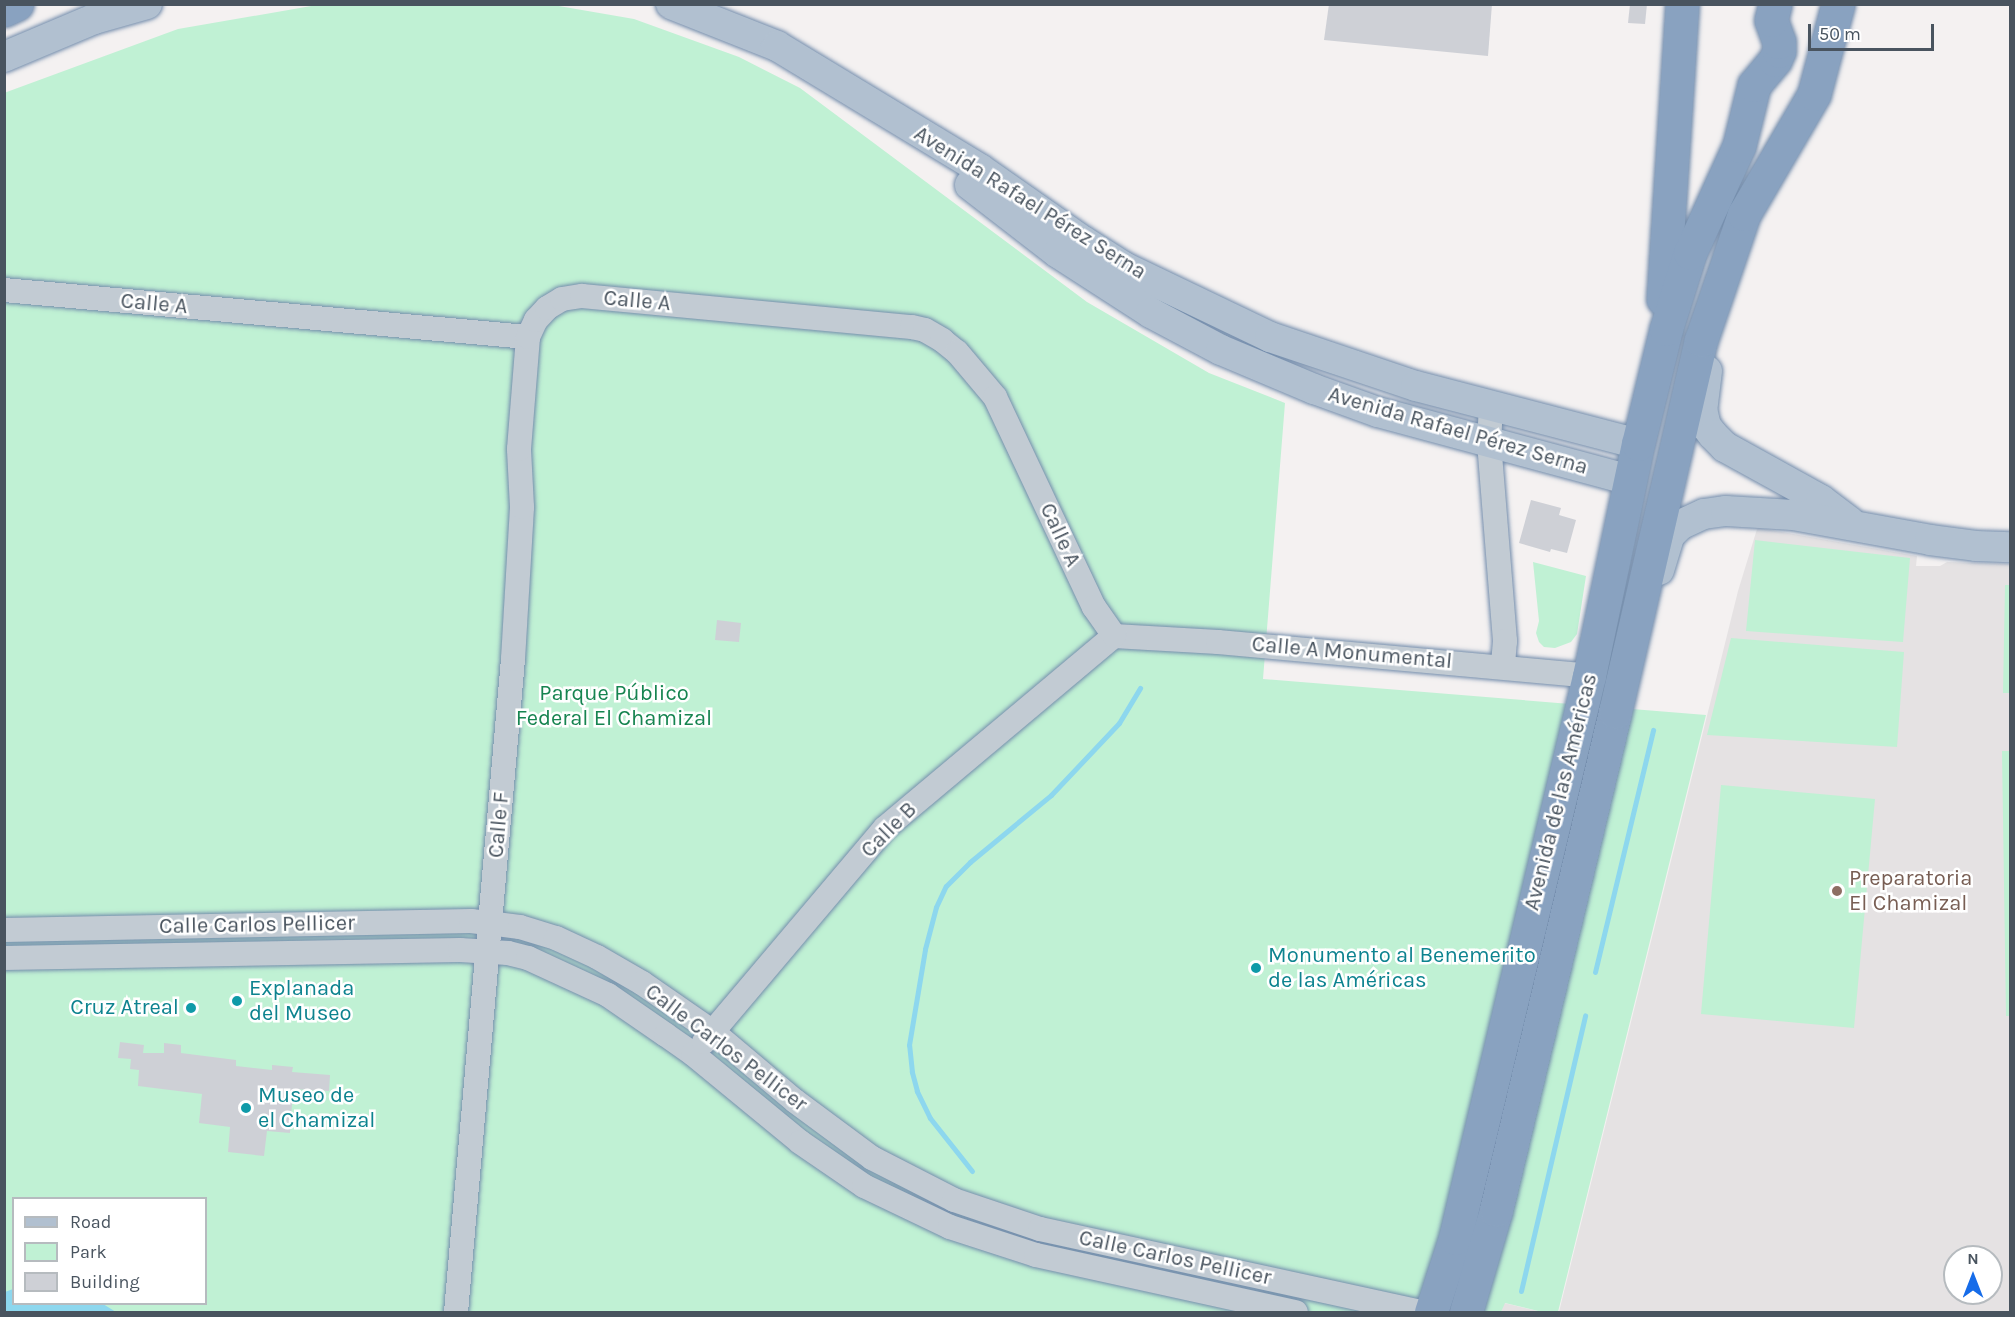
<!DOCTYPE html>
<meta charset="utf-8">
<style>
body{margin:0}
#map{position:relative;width:2015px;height:1317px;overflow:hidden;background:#f4f1f1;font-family:Karla,sans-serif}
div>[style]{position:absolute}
.education>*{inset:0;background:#e5e2e3}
.green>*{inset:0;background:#c0f1d4}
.water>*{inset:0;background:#8dd7ee}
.stream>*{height:5px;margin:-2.5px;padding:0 2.5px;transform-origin:2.5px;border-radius:2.5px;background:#8dd7ee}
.building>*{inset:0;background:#ced0d6}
.roads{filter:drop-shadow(0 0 2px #748dac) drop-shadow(0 0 2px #748dac)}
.minor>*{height:24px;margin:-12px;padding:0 12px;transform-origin:12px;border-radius:12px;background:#c2cbd3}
.major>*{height:30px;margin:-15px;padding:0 15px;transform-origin:15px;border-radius:15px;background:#b1c0d0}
.highway>*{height:33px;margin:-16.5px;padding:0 16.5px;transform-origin:16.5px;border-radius:16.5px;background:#89a2c0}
.dots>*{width:16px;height:16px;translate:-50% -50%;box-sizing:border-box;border:3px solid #fff;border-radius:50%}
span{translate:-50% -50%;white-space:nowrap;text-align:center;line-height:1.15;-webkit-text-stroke:5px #fff;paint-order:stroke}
.street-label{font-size:22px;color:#49545f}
.park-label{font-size:22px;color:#168450}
.education-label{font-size:22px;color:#785e54}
.left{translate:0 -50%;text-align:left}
.culture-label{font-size:22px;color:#0d838f}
.right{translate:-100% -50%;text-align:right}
.frame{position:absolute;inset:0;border:6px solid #49545f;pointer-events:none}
.legend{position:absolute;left:12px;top:1197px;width:195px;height:108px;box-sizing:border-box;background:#fff;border:2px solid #b6bbbf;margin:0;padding:8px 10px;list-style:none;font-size:18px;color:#49545f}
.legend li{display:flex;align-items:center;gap:12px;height:30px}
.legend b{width:30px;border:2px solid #b6bbbf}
.north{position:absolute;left:1943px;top:1245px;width:60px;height:60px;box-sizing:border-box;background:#fff;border:2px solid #b6bbbf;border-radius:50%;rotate:0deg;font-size:16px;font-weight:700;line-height:24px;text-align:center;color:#49545f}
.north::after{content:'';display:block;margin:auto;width:21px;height:27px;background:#166ce9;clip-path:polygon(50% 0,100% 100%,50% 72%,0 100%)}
.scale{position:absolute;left:1808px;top:24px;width:126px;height:27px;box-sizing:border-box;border:3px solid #49545f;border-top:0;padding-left:8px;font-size:18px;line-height:21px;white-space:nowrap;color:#49545f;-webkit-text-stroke:4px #fff;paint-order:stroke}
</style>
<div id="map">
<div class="education">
<div style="clip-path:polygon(evenodd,1759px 528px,1917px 556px,1916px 566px,1940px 566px,1947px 562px,2010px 564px,2010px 1312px,1559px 1312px,1738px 591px,1757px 529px,1759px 528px,1955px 1257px,1991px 1257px,1991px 1293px,1955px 1293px,1955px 1257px)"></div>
<div style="clip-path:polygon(1504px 1303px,1542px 1312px,1501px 1312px)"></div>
</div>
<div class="green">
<div style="clip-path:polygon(evenodd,317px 5px,553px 5px,634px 19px,739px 57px,800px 88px,1087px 302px,1209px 373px,1285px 403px,1263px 679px,1706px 715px,1558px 1312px,1542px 1312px,1505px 1303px,1501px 1312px,5px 1312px,4px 93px,178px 29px,317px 5px,14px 1198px,206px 1198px,206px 1304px,14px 1304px,14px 1198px)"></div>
<div style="clip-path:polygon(1755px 540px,1910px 558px,1903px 642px,1746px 631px)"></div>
<div style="clip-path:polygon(1533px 562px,1586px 576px,1577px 634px,1571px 642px,1555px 648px,1544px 647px,1539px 642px,1536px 633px,1539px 621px)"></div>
<div style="clip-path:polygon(2005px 585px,2010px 585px,2010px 693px,2003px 693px)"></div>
<div style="clip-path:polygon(1731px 638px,1904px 652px,1897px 747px,1707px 735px)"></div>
<div style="clip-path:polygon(2002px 751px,2010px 751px,2010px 1016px,2006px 1016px)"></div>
<div style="clip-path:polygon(1721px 785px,1875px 799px,1854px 1028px,1701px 1014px)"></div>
</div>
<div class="water">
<div style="clip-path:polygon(13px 1289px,14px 1304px,103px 1304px,116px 1312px,5px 1312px,5px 1292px)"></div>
</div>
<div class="stream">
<div style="left:1595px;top:972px;width:249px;rotate:-76.5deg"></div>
<div style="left:972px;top:1171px;width:68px;rotate:-128.4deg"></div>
<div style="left:930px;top:1118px;width:30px;rotate:-116deg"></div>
<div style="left:917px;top:1091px;width:20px;rotate:-105deg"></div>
<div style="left:912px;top:1072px;width:27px;rotate:-96deg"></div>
<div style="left:909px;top:1045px;width:97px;rotate:-80.5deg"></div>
<div style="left:925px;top:949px;width:43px;rotate:-75.3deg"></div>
<div style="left:936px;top:907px;width:23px;rotate:-65deg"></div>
<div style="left:946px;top:886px;width:34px;rotate:-45deg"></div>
<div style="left:970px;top:862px;width:105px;rotate:-39.6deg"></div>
<div style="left:1051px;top:795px;width:99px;rotate:-46.6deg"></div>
<div style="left:1119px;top:723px;width:41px;rotate:-59deg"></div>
<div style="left:1521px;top:1291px;width:283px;rotate:-76.9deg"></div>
</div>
<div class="building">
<div style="clip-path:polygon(1329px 4px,1492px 4px,1488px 56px,1324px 40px)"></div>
<div style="clip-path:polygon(1630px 4px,1647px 4px,1645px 24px,1628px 23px)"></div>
<div style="clip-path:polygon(1531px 500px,1561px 508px,1559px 515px,1576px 520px,1567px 553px,1551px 549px,1550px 552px,1519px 543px)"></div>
<div style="clip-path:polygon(717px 620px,741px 623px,739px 642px,715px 640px)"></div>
<div style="clip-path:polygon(120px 1042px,144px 1045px,143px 1053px,164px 1053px,164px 1043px,181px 1045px,181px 1053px,236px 1060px,236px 1066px,272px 1070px,272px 1065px,293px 1067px,292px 1072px,330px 1075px,329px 1091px,293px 1089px,290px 1133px,267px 1131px,264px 1156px,228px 1152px,230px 1127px,199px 1123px,202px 1094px,138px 1086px,139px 1070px,130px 1069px,131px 1059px,118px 1058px)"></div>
</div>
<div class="roads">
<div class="minor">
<div style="left:4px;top:290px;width:526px;rotate:5.13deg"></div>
<div style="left:1491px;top:405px;width:37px;rotate:93deg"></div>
<div style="left:1489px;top:442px;width:200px;rotate:85.4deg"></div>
<div style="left:1505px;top:641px;width:25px;rotate:95deg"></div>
<div style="left:1114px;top:636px;width:104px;rotate:3.3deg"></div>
<div style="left:1218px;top:642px;width:373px;rotate:5.2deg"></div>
<div style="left:4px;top:930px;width:467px;rotate:-1.1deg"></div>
<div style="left:471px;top:921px;width:49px;rotate:7deg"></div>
<div style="left:520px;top:927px;width:38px;rotate:17deg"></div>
<div style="left:556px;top:938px;width:45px;rotate:24.9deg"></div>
<div style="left:597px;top:957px;width:52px;rotate:30deg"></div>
<div style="left:642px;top:983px;width:86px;rotate:34.6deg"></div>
<div style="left:713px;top:1032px;width:107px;rotate:40.1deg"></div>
<div style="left:795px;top:1101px;width:96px;rotate:36.5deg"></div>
<div style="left:872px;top:1158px;width:92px;rotate:27.1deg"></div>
<div style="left:954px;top:1200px;width:91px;rotate:18.6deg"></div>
<div style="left:1040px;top:1229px;width:390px;rotate:12.3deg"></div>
<div style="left:4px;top:958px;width:456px;rotate:-1deg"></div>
<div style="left:460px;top:950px;width:48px;rotate:3.6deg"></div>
<div style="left:508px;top:953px;width:21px;rotate:14deg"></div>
<div style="left:528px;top:958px;width:88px;rotate:24.8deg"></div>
<div style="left:608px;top:995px;width:70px;rotate:34.6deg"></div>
<div style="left:666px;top:1035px;width:33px;rotate:35deg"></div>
<div style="left:693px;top:1054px;width:139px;rotate:39.4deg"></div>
<div style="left:800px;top:1142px;width:78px;rotate:34.5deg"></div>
<div style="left:864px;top:1186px;width:95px;rotate:25.5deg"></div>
<div style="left:950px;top:1227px;width:90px;rotate:18deg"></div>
<div style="left:1036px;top:1255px;width:266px;rotate:12.4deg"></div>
<div style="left:704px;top:1042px;width:280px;rotate:-49.8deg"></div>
<div style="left:885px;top:828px;width:299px;rotate:-40deg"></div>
<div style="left:456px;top:1312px;width:655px;rotate:-85.01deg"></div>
<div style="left:513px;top:659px;width:152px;rotate:-86.6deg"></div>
<div style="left:522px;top:507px;width:58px;rotate:-93deg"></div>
<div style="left:519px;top:449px;width:112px;rotate:-85.4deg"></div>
<div style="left:528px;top:337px;width:19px;rotate:-65deg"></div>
<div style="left:536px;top:320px;width:16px;rotate:-47deg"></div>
<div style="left:547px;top:308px;width:17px;rotate:-31deg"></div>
<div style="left:562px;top:299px;width:20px;rotate:-9deg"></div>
<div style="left:582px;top:296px;width:331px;rotate:5.4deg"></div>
<div style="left:912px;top:327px;width:13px;rotate:13deg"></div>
<div style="left:925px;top:330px;width:20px;rotate:30deg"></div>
<div style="left:942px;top:340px;width:19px;rotate:39deg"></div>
<div style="left:957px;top:352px;width:59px;rotate:49.8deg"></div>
<div style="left:995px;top:397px;width:232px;rotate:64.8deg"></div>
<div style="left:1094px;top:607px;width:35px;rotate:55deg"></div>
</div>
<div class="major">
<div style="left:671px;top:4px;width:114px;rotate:21.6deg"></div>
<div style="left:777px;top:46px;width:237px;rotate:31.2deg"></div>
<div style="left:980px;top:169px;width:126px;rotate:35deg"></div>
<div style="left:1083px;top:241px;width:49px;rotate:32.4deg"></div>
<div style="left:1124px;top:267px;width:162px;rotate:25.6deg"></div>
<div style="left:1270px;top:337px;width:154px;rotate:18.6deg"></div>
<div style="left:1416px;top:386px;width:229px;rotate:14.6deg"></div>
<div style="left:4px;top:57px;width:98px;rotate:-22.9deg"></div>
<div style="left:94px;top:19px;width:55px;rotate:-15.8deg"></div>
<div style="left:970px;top:185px;width:111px;rotate:37.7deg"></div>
<div style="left:1058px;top:253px;width:111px;rotate:32.8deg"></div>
<div style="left:1151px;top:313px;width:79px;rotate:27.9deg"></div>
<div style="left:1221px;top:350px;width:101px;rotate:22.8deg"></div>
<div style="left:1314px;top:389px;width:68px;rotate:19.8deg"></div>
<div style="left:1378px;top:412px;width:261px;rotate:15.1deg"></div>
<div style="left:1707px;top:371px;width:38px;rotate:97deg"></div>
<div style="left:1702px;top:409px;width:17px;rotate:77deg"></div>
<div style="left:1706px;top:426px;width:11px;rotate:52deg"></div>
<div style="left:1713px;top:435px;width:17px;rotate:45deg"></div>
<div style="left:1725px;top:447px;width:110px;rotate:28.9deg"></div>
<div style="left:1821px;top:500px;width:36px;rotate:37deg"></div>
<div style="left:1659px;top:570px;width:37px;rotate:-73deg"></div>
<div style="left:1670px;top:535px;width:14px;rotate:-45deg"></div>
<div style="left:1680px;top:525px;width:26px;rotate:-25deg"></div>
<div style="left:1704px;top:514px;width:22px;rotate:-8deg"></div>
<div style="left:1726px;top:511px;width:67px;rotate:3.4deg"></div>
<div style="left:1793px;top:515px;width:139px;rotate:10.3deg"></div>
<div style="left:1930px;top:540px;width:46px;rotate:7.4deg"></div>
<div style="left:1976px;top:546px;width:34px;rotate:2deg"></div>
</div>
<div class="highway">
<div style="left:4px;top:10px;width:14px;rotate:-25deg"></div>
<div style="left:1663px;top:299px;width:296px;rotate:-86.3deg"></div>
<div style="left:1431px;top:1312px;width:78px;rotate:-72deg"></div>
<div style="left:1455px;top:1238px;width:578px;rotate:-76.59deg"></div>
<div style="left:1589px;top:676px;width:237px;rotate:-78.1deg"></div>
<div style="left:1638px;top:444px;width:118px;rotate:-76.3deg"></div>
<div style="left:1666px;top:329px;width:80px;rotate:-72.5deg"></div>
<div style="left:1690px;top:253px;width:118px;rotate:-65.4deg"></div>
<div style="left:1739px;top:146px;width:63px;rotate:-76.2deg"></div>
<div style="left:1754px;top:85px;width:33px;rotate:-50deg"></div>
<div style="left:1775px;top:60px;width:10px;rotate:-66deg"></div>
<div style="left:1779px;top:51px;width:9px;rotate:-90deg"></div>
<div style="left:1779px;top:42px;width:23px;rotate:-110deg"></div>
<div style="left:1771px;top:20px;width:16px;rotate:-76deg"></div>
<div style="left:1466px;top:1312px;width:106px;rotate:-73.6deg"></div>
<div style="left:1496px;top:1210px;width:512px;rotate:-76.56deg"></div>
<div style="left:1615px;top:712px;width:382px;rotate:-77deg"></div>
<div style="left:1701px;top:340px;width:133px;rotate:-71.2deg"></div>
<div style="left:1744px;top:214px;width:139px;rotate:-59.7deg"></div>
<div style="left:1814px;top:94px;width:93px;rotate:-75.1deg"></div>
</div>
</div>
<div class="dots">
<div style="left:1837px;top:891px;background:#8d6e63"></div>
<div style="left:1256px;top:968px;background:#0f9aa8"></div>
<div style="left:237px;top:1001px;background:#0f9aa8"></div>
<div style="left:191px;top:1008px;background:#0f9aa8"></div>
<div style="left:246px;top:1108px;background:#0f9aa8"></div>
</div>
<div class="street-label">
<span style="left:1030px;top:203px;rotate:32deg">Avenida Rafael Pérez Serna</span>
<span style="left:637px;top:301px;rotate:5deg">Calle A</span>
<span style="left:154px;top:304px;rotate:5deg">Calle A</span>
<span style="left:1458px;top:431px;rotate:16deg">Avenida Rafael Pérez Serna</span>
<span style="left:1060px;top:535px;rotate:65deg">Calle A</span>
<span style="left:1352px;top:653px;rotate:5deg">Calle A Monumental</span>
<span style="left:1561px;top:792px;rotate:-76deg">Avenida de las Américas</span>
<span style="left:499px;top:825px;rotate:-85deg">Calle F</span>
<span style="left:889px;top:830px;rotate:-45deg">Calle B</span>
<span style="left:257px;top:925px;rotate:-1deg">Calle Carlos Pellicer</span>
<span style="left:726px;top:1048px;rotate:37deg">Calle Carlos Pellicer</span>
<span style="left:1175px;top:1258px;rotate:12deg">Calle Carlos Pellicer</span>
</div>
<div class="park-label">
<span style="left:614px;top:706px">Parque Público<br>Federal El Chamizal</span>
</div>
<div class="education-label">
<span class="left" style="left:1849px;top:891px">Preparatoria<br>El Chamizal</span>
</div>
<div class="culture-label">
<span class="left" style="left:1268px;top:968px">Monumento al Benemerito<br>de las Américas</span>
<span class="left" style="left:249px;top:1001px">Explanada<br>del Museo</span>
<span class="right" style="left:179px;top:1008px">Cruz Atreal</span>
<span class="left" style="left:258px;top:1108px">Museo de<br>el Chamizal</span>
</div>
<div class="frame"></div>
<ul class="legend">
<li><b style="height:8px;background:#b1c0d0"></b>Road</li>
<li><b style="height:16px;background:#c0f1d4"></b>Park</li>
<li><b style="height:16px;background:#ced0d6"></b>Building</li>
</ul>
<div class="north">N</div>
<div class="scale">50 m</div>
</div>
